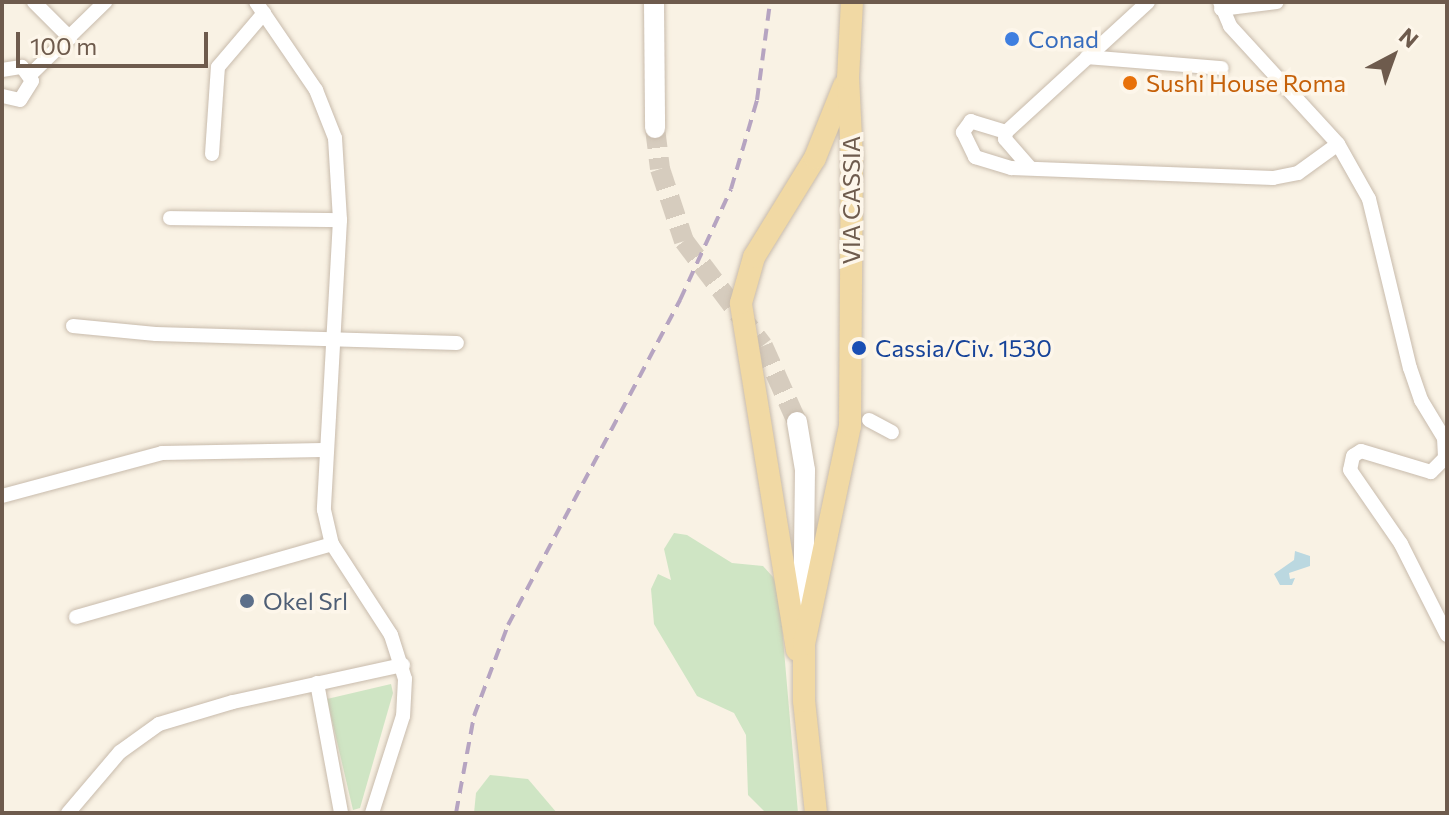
<!DOCTYPE html>
<style>
body{margin:0}
#map{position:relative;width:1449px;height:815px;overflow:hidden;background:#f9f2e4;font-family:Commissioner,sans-serif}
div>[style]{position:absolute}
.green>*{inset:0;background:#cfe5c4}
.water>*{inset:0;background:#bbd8e0}
.secondary-tunnel>*{height:20px;margin-top:-10px;transform-origin:0;background:repeating-linear-gradient(90deg,#d6ccbe 0 20px,transparent 0 30px)}
.roads{filter:drop-shadow(0 0 2px #c8bbac) drop-shadow(0 0 2px #c8bbac)}
.street>*{height:14px;margin:-7px;padding:0 7px;transform-origin:7px;border-radius:7px;background:#fff}
.secondary>*{height:20px;margin:-10px;padding:0 10px;transform-origin:10px;border-radius:10px;background:#fff}
.primary>*{height:22px;margin:-11px;padding:0 11px;transform-origin:11px;border-radius:11px;background:#f1d9a4}
.rail>*{height:4px;margin-top:-2px;transform-origin:0;background:repeating-linear-gradient(90deg,#b6a4c1 0 12px,transparent 0 20px)}
.dots>*{width:22px;height:22px;translate:-50% -50%;box-sizing:border-box;border:4px solid #fdf6ea;border-radius:50%}
span{translate:-50% -50%;white-space:nowrap;text-align:center;line-height:1.15;-webkit-text-stroke:7px #fdf6ea;paint-order:stroke}
.shop-label{font-size:24px;color:#366cbe}
.left{translate:0 -50%;text-align:left}
.food-label{font-size:24px;color:#c56008}
.street-label{font-size:24px;color:#6e5b4d}
.transit-label{font-size:24px;color:#164399}
.service-label{font-size:24px;color:#4e5e75}
.frame{position:absolute;inset:0;border:4px solid #6e5b4d;pointer-events:none}
.north{position:absolute;left:1353px;top:16px;width:80px;height:80px;-webkit-text-stroke:6px #fdf6ea;paint-order:stroke;rotate:41deg;font-size:22px;font-weight:700;line-height:32px;text-align:center;color:#6e5b4d}
.north::after{content:'';display:block;margin:auto;width:28px;height:36px;background:#6e5b4d;clip-path:polygon(50% 0,100% 100%,50% 72%,0 100%)}
.scale{position:absolute;left:16px;top:32px;width:192px;height:36px;box-sizing:border-box;border:4px solid #6e5b4d;border-top:0;padding-left:10px;font-size:24px;line-height:28px;white-space:nowrap;color:#6e5b4d;-webkit-text-stroke:6px #fdf6ea;paint-order:stroke}
</style>
<div id="map">
<div class="green">
<div style="clip-path:polygon(674px 533px,687px 535px,732px 563px,763px 566px,773px 577px,779px 592px,798px 813px,766px 813px,748px 795px,746px 735px,734px 713px,697px 696px,654px 624px,651px 589px,658px 574px,671px 580px,664px 549px)"></div>
<div style="clip-path:polygon(391px 684px,393px 693px,360px 808px,353px 810px,327px 699px)"></div>
<div style="clip-path:polygon(490px 775px,528px 779px,557px 813px,474px 813px,476px 793px)"></div>
</div>
<div class="water">
<div style="clip-path:polygon(1295px 551px,1310px 556px,1310px 566px,1289px 573px,1290px 579px,1295px 578px,1292px 585px,1280px 585px,1274px 574px,1294px 560px)"></div>
</div>
<div class="secondary-tunnel">
<div style="left:655px;top:128px;width:41px;rotate:83deg"></div>
<div style="left:660px;top:169px;width:76px;rotate:71.6deg"></div>
<div style="left:684px;top:241px;width:131px;rotate:53deg"></div>
<div style="left:763px;top:346px;width:83px;rotate:65.9deg"></div>
</div>
<div class="roads">
<div class="street">
<div style="left:34px;top:2px;width:51px;rotate:45deg"></div>
<div style="left:256px;top:2px;width:107px;rotate:55.7deg"></div>
<div style="left:316px;top:90px;width:52px;rotate:68.4deg"></div>
<div style="left:335px;top:138px;width:82px;rotate:86.5deg"></div>
<div style="left:340px;top:220px;width:290px;rotate:93.2deg"></div>
<div style="left:324px;top:510px;width:35px;rotate:77deg"></div>
<div style="left:332px;top:544px;width:108px;rotate:57deg"></div>
<div style="left:391px;top:635px;width:46px;rotate:72.3deg"></div>
<div style="left:405px;top:679px;width:37px;rotate:93deg"></div>
<div style="left:403px;top:716px;width:102px;rotate:107.7deg"></div>
<div style="left:1148px;top:2px;width:193px;rotate:137.5deg"></div>
<div style="left:1006px;top:132px;width:37px;rotate:-163deg"></div>
<div style="left:971px;top:121px;width:14px;rotate:126deg"></div>
<div style="left:963px;top:132px;width:28px;rotate:64deg"></div>
<div style="left:975px;top:157px;width:38px;rotate:17deg"></div>
<div style="left:1011px;top:168px;width:262px;rotate:2.2deg"></div>
<div style="left:1273px;top:178px;width:25px;rotate:-11deg"></div>
<div style="left:1298px;top:173px;width:49px;rotate:-35.9deg"></div>
<div style="left:1220px;top:2px;width:26px;rotate:67deg"></div>
<div style="left:1230px;top:26px;width:160px;rotate:47.5deg"></div>
<div style="left:1338px;top:144px;width:63px;rotate:60.6deg"></div>
<div style="left:1369px;top:199px;width:174px;rotate:76.4deg"></div>
<div style="left:1410px;top:368px;width:34px;rotate:71deg"></div>
<div style="left:1421px;top:400px;width:44px;rotate:58.8deg"></div>
<div style="left:1444px;top:438px;width:20px;rotate:87deg"></div>
<div style="left:1445px;top:458px;width:20px;rotate:135deg"></div>
<div style="left:1431px;top:472px;width:73px;rotate:-163.3deg"></div>
<div style="left:1361px;top:451px;width:9px;rotate:148deg"></div>
<div style="left:1353px;top:456px;width:14px;rotate:102deg"></div>
<div style="left:1350px;top:470px;width:90px;rotate:55.4deg"></div>
<div style="left:1401px;top:544px;width:102px;rotate:63.2deg"></div>
<div style="left:1221px;top:9px;width:56px;rotate:-7.1deg"></div>
<div style="left:1087px;top:57px;width:135px;rotate:4.7deg"></div>
<div style="left:2px;top:70px;width:20px;rotate:-9deg"></div>
<div style="left:22px;top:67px;width:17px;rotate:54deg"></div>
<div style="left:32px;top:81px;width:22px;rotate:122deg"></div>
<div style="left:20px;top:100px;width:18px;rotate:-167deg"></div>
<div style="left:30px;top:75px;width:105px;rotate:-44.2deg"></div>
<div style="left:1006px;top:132px;width:7px;rotate:98deg"></div>
<div style="left:1005px;top:139px;width:37px;rotate:49deg"></div>
<div style="left:212px;top:154px;width:87px;rotate:-86.1deg"></div>
<div style="left:218px;top:67px;width:71px;rotate:-49.6deg"></div>
<div style="left:170px;top:218px;width:170px;rotate:0.7deg"></div>
<div style="left:73px;top:326px;width:83px;rotate:5.5deg"></div>
<div style="left:156px;top:334px;width:301px;rotate:1.7deg"></div>
<div style="left:869px;top:420px;width:26px;rotate:28deg"></div>
<div style="left:2px;top:496px;width:166px;rotate:-15deg"></div>
<div style="left:162px;top:453px;width:161px;rotate:-1.1deg"></div>
<div style="left:76px;top:617px;width:266px;rotate:-15.9deg"></div>
<div style="left:317px;top:683px;width:132px;rotate:79.5deg"></div>
<div style="left:68px;top:813px;width:80px;rotate:-49.6deg"></div>
<div style="left:120px;top:752px;width:48px;rotate:-35.7deg"></div>
<div style="left:159px;top:724px;width:77px;rotate:-16.6deg"></div>
<div style="left:233px;top:702px;width:174px;rotate:-12.3deg"></div>
</div>
<div class="secondary">
<div style="left:654px;top:2px;width:126px;rotate:89.5deg"></div>
<div style="left:797px;top:422px;width:49px;rotate:80.5deg"></div>
<div style="left:805px;top:470px;width:154px;rotate:90.7deg"></div>
</div>
<div class="primary">
<div style="left:797px;top:650px;width:351px;rotate:-99.2deg"></div>
<div style="left:741px;top:303px;width:48px;rotate:-74.2deg"></div>
<div style="left:754px;top:257px;width:116px;rotate:-58.4deg"></div>
<div style="left:815px;top:158px;width:78px;rotate:-68.1deg"></div>
<div style="left:816px;top:813px;width:113px;rotate:-96.1deg"></div>
<div style="left:804px;top:701px;width:57px;rotate:-90deg"></div>
<div style="left:804px;top:644px;width:223px;rotate:-78.1deg"></div>
<div style="left:850px;top:426px;width:267px;rotate:-89.6deg"></div>
<div style="left:852px;top:159px;width:81px;rotate:-92.8deg"></div>
<div style="left:848px;top:78px;width:76px;rotate:-87deg"></div>
</div>
</div>
<div class="rail">
<div style="left:456px;top:813px;width:99px;rotate:-79.5deg"></div>
<div style="left:474px;top:716px;width:97px;rotate:-69.5deg"></div>
<div style="left:508px;top:625px;width:368px;rotate:-62.1deg"></div>
<div style="left:680px;top:300px;width:122px;rotate:-65.3deg"></div>
<div style="left:731px;top:189px;width:93px;rotate:-73.7deg"></div>
<div style="left:757px;top:100px;width:99px;rotate:-82.4deg"></div>
</div>
<div class="dots">
<div style="left:1012px;top:39px;background:#3f7fe0"></div>
<div style="left:1130px;top:83px;background:#e8710a"></div>
<div style="left:859px;top:348px;background:#1a4fb4"></div>
<div style="left:247px;top:601px;background:#5c6f8a"></div>
</div>
<div class="shop-label">
<span class="left" style="left:1028px;top:39px">Conad</span>
</div>
<div class="food-label">
<span class="left" style="left:1146px;top:83px">Sushi House Roma</span>
</div>
<div class="street-label">
<span style="left:851px;top:200px;rotate:-90deg">VIA CASSIA</span>
</div>
<div class="transit-label">
<span class="left" style="left:875px;top:348px">Cassia/Civ. 1530</span>
</div>
<div class="service-label">
<span class="left" style="left:263px;top:601px">Okel Srl</span>
</div>
<div class="frame"></div>
<div class="north">N</div>
<div class="scale">100 m</div>
</div>
